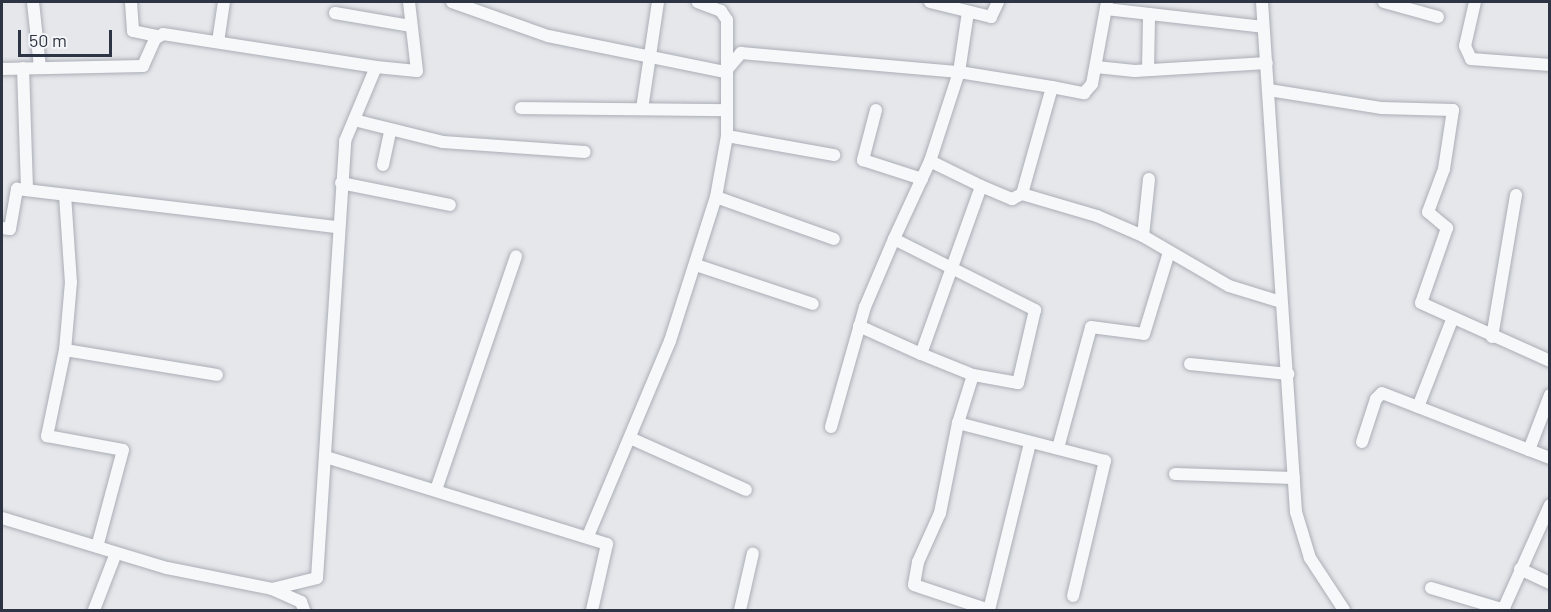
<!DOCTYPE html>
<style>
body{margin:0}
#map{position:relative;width:1551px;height:612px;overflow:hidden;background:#e5e7eb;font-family:Barlow,sans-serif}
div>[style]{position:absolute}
.roads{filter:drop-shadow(0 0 2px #aaaeb5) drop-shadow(0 0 2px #aaaeb5)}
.street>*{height:12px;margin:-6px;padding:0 6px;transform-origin:6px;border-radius:6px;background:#f7f8fa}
span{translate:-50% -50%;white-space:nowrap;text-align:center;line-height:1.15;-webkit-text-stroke:4.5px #f4f6f8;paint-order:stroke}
.frame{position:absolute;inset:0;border:3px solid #2d3443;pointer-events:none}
.scale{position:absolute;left:18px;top:30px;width:94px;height:27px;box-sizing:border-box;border:3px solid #2d3443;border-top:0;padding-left:8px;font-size:18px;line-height:21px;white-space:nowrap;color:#2d3443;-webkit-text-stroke:4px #f4f6f8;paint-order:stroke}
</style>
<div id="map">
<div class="roads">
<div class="street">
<div style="left:33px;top:2px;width:66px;rotate:83.9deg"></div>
<div style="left:131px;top:2px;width:29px;rotate:86deg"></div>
<div style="left:133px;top:31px;width:25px;rotate:12deg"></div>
<div style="left:452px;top:2px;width:102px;rotate:19.5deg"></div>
<div style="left:548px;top:36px;width:181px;rotate:11.5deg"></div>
<div style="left:725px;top:72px;width:25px;rotate:-50deg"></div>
<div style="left:741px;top:53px;width:219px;rotate:5deg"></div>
<div style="left:959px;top:72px;width:94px;rotate:108deg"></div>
<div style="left:930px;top:161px;width:86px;rotate:114.8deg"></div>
<div style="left:894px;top:239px;width:158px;rotate:26.7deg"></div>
<div style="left:1035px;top:310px;width:75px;rotate:103.1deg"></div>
<div style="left:1018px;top:383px;width:46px;rotate:-169.9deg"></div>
<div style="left:930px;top:2px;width:63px;rotate:13.8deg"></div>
<div style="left:991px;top:17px;width:17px;rotate:-65deg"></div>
<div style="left:1262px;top:2px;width:511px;rotate:86.19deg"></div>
<div style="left:1296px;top:512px;width:48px;rotate:73.1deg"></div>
<div style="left:1310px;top:558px;width:62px;rotate:56.8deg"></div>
<div style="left:1384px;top:2px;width:56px;rotate:15.5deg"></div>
<div style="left:1475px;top:2px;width:45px;rotate:102.8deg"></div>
<div style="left:1465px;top:46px;width:14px;rotate:65deg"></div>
<div style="left:1471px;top:59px;width:79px;rotate:4.3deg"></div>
<div style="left:1106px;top:9px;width:158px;rotate:6.5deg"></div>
<div style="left:968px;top:12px;width:61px;rotate:98.5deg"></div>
<div style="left:959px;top:72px;width:94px;rotate:9.2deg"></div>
<div style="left:335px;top:13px;width:76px;rotate:9.8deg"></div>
<div style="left:218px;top:42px;width:40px;rotate:-81.5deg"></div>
<div style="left:1096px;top:67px;width:39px;rotate:6deg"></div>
<div style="left:1135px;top:71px;width:132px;rotate:-3.5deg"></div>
<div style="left:23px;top:68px;width:122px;rotate:88.1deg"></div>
<div style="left:2px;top:69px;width:141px;rotate:-1.2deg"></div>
<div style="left:143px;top:66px;width:30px;rotate:-66deg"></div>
<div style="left:155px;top:39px;width:9px;rotate:-32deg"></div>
<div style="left:163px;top:34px;width:216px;rotate:8.8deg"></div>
<div style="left:1148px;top:70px;width:54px;rotate:-88.9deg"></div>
<div style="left:1269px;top:90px;width:113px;rotate:9.1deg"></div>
<div style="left:1381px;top:108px;width:72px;rotate:1.6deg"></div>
<div style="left:1453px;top:110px;width:60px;rotate:98.7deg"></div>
<div style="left:1444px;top:169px;width:46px;rotate:110.4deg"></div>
<div style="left:1428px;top:212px;width:25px;rotate:40deg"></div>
<div style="left:1447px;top:228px;width:79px;rotate:109.1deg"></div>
<div style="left:1421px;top:303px;width:141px;rotate:24.2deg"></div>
<div style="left:521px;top:108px;width:206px;rotate:0.6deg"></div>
<div style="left:642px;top:109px;width:108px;rotate:-81.5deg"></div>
<div style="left:876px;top:110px;width:52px;rotate:104.6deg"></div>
<div style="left:863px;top:160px;width:62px;rotate:17.9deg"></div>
<div style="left:354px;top:120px;width:92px;rotate:13.9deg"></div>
<div style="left:443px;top:142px;width:142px;rotate:4deg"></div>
<div style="left:727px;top:136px;width:109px;rotate:10.1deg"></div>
<div style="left:930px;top:161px;width:57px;rotate:26.1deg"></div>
<div style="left:383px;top:165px;width:35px;rotate:-78deg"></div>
<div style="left:1149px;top:179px;width:57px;rotate:96deg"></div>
<div style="left:1143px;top:236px;width:99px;rotate:30.2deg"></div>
<div style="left:1229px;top:286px;width:54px;rotate:17.1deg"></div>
<div style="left:341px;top:183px;width:111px;rotate:11.4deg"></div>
<div style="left:1022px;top:194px;width:78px;rotate:16.3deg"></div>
<div style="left:1097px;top:216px;width:50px;rotate:23.5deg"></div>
<div style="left:65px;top:195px;width:87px;rotate:86.1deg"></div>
<div style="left:71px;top:282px;width:68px;rotate:95deg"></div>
<div style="left:65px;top:350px;width:88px;rotate:101.8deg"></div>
<div style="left:47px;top:436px;width:77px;rotate:10.4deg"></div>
<div style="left:123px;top:450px;width:100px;rotate:105deg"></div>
<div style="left:716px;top:197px;width:125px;rotate:19.6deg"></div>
<div style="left:2px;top:228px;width:8px;rotate:7deg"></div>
<div style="left:10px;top:229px;width:41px;rotate:-80.1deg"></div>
<div style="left:17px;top:189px;width:323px;rotate:6.8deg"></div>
<div style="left:696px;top:265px;width:123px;rotate:18.4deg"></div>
<div style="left:859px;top:326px;width:68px;rotate:24.3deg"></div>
<div style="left:1492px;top:337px;width:144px;rotate:-80.4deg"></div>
<div style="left:65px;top:350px;width:154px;rotate:9.3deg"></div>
<div style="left:1190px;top:364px;width:99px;rotate:5.8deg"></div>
<div style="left:1550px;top:395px;width:59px;rotate:110.9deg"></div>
<div style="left:1529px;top:450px;width:22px;rotate:21deg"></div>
<div style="left:1418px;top:407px;width:93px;rotate:-68.7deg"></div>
<div style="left:958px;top:423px;width:92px;rotate:101.3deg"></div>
<div style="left:940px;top:513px;width:54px;rotate:114.2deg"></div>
<div style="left:918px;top:562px;width:23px;rotate:100deg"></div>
<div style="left:914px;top:585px;width:79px;rotate:18.4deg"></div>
<div style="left:831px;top:427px;width:125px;rotate:-74.2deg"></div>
<div style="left:865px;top:307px;width:74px;rotate:-66.9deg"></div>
<div style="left:630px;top:438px;width:127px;rotate:24.1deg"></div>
<div style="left:1362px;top:442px;width:45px;rotate:-72deg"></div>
<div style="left:1376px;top:399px;width:8px;rotate:-45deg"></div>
<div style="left:1382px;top:393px;width:158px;rotate:21.2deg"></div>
<div style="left:1058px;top:448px;width:125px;rotate:-74.7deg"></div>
<div style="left:1091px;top:327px;width:53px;rotate:7.5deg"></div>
<div style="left:1144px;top:334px;width:86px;rotate:-73deg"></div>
<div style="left:326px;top:457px;width:294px;rotate:17.2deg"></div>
<div style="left:607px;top:544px;width:68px;rotate:102.8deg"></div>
<div style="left:1175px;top:474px;width:119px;rotate:1.9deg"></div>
<div style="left:436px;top:490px;width:247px;rotate:-71.1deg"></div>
<div style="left:2px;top:518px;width:172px;rotate:16.9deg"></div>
<div style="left:167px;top:568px;width:107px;rotate:11.3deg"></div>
<div style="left:272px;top:589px;width:46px;rotate:-13.7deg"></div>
<div style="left:317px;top:578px;width:438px;rotate:-86.3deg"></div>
<div style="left:345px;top:141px;width:80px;rotate:-67.3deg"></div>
<div style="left:376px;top:67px;width:41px;rotate:5.6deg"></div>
<div style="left:417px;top:71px;width:69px;rotate:-96.6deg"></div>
<div style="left:588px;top:536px;width:212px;rotate:-67.2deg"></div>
<div style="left:670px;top:341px;width:151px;rotate:-72.3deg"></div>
<div style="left:716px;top:197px;width:62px;rotate:-79.8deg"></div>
<div style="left:727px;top:136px;width:116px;rotate:-90deg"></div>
<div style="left:727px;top:20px;width:11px;rotate:-124deg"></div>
<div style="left:721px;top:11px;width:25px;rotate:-159deg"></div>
<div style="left:1520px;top:569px;width:33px;rotate:25deg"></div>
<div style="left:1431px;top:588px;width:77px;rotate:16.6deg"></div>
<div style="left:272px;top:589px;width:32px;rotate:24deg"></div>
<div style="left:301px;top:602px;width:9px;rotate:69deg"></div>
<div style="left:1073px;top:596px;width:139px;rotate:-76.7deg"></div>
<div style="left:1105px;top:461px;width:152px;rotate:-165.5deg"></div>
<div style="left:958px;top:423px;width:50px;rotate:-72.6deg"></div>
<div style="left:973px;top:375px;width:56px;rotate:-158deg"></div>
<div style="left:921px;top:354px;width:178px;rotate:-70.3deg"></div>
<div style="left:981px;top:186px;width:34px;rotate:23deg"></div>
<div style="left:1012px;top:199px;width:11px;rotate:-27deg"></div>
<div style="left:1022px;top:194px;width:111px;rotate:-74.3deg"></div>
<div style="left:1052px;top:87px;width:33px;rotate:11deg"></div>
<div style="left:1084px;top:93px;width:12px;rotate:-48deg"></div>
<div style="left:1092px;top:84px;width:83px;rotate:-79.6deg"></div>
<div style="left:94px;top:610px;width:61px;rotate:-68.9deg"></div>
<div style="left:740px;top:610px;width:58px;rotate:-77.2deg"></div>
<div style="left:989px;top:610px;width:172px;rotate:-76.2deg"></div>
<div style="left:1503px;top:610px;width:115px;rotate:-65.9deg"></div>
</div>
</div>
<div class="frame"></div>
<div class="scale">50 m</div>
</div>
